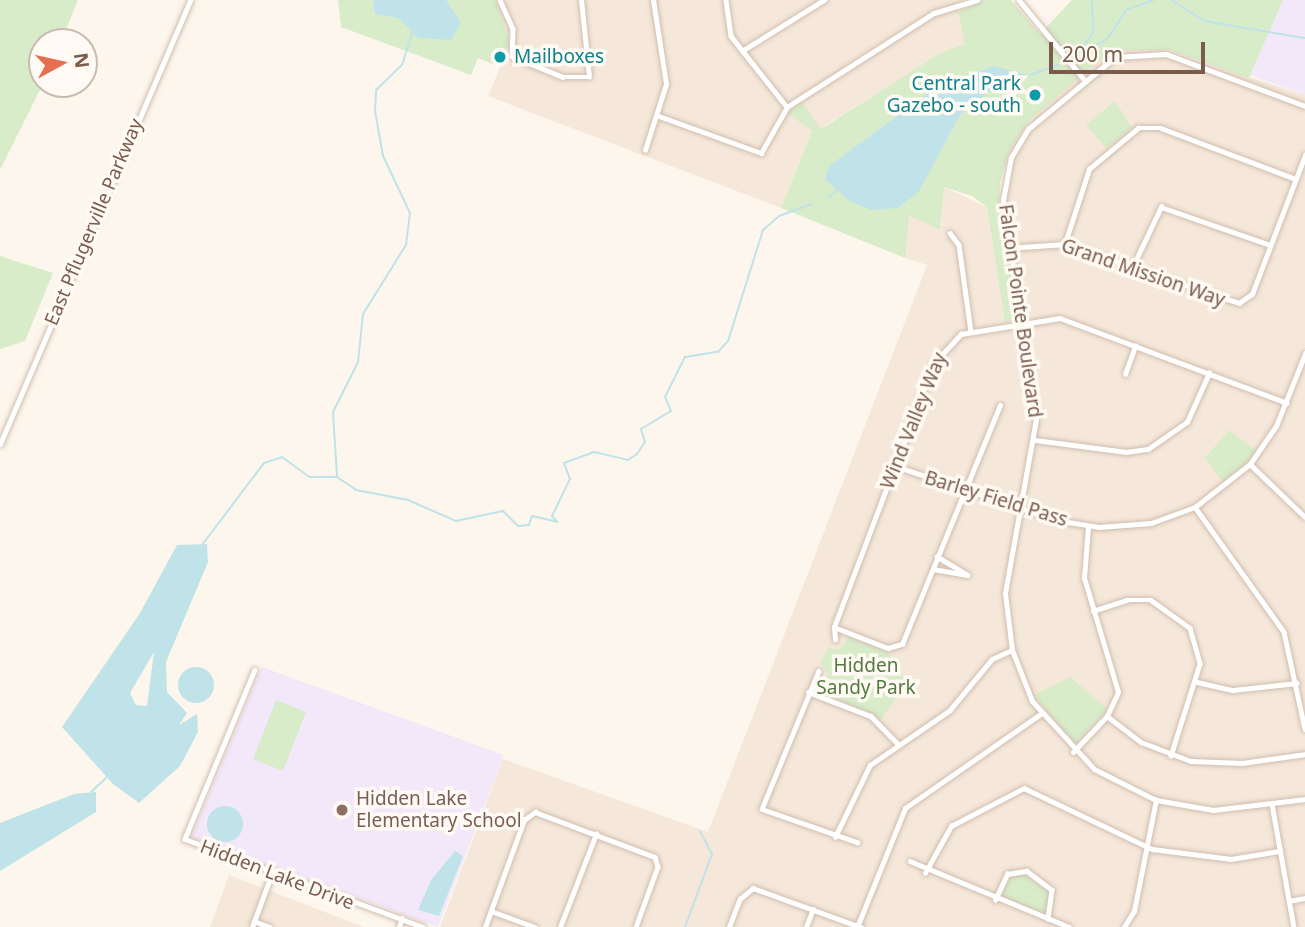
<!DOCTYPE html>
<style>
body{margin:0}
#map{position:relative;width:1305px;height:927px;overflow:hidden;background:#fdf6ec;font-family:"Noto Sans",sans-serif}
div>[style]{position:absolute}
.residential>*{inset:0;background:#f5e8da}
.education>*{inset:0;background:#f3e8fa}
.green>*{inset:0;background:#d8ecc9}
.water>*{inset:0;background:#bfe3e8}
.round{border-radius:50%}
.stream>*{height:2px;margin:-1px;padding:0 1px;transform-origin:1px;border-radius:1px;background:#bfe3e8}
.roads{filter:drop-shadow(0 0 2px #d1beb0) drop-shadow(0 0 2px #d1beb0)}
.minor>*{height:4.5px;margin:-2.25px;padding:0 2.25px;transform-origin:2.25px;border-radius:2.25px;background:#fff}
.tertiary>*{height:5px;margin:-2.5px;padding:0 2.5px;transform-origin:2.5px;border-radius:2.5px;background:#fff}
.dots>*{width:19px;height:19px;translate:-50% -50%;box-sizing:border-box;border:4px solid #fffaf3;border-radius:50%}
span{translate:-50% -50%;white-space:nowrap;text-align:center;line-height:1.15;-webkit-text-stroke:7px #fffaf3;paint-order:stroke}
.culture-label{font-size:19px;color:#0d838f}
.left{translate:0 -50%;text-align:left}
.right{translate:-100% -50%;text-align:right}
.street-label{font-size:19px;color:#7a5c4d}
.park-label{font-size:19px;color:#537a41}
.education-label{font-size:19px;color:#785e54}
.north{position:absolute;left:28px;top:28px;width:70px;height:70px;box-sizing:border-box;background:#fffaf3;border:2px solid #cabbb1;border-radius:50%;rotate:82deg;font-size:19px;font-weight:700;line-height:28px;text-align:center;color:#7a5c4d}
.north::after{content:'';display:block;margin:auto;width:24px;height:32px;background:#e76f51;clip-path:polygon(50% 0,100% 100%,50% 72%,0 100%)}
.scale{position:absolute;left:1049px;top:42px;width:156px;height:32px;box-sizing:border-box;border:4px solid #7a5c4d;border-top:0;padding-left:9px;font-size:21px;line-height:24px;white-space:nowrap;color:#7a5c4d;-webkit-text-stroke:5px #fffaf3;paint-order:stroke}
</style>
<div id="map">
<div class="residential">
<div style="clip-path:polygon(496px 0,962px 0,958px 12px,966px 44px,940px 53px,820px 129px,800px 103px,791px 109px,788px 113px,812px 131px,781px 208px,488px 96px,510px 44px)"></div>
<div style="clip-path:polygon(1154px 47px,1305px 95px,1305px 927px,440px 927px,503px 759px,708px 832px,927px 265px,905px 258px,904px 223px,909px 216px,944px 226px,937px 217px,944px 187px,987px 207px,1005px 323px,1016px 316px,999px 220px,1010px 150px,1038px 112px,1096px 63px,1121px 50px)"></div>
<div style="clip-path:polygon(229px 875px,364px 927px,210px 927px)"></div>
</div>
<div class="education">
<div style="clip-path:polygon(1283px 0,1305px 0,1305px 95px,1250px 75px)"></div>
<div style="clip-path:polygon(262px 667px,504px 755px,438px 927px,191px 838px)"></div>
</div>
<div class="green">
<div style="clip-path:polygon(0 0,78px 0,61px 42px,42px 42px,43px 84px,0 170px)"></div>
<div style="clip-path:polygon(338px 0,496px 0,510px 44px,498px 66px,478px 58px,471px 75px,341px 27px)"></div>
<div style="clip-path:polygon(983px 0,1011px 0,1040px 34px,1072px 0,1283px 0,1249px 78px,1169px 50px,1121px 50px,1096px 63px,1030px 120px,1010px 150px,1000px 182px,999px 220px,1016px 316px,1005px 323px,987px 207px,972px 196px,944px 187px,940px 229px,909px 216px,905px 258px,781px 208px,812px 131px,787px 113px,791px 109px,802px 102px,821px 129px,940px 53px,965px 44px,958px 12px)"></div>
<div style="clip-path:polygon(1115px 101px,1132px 128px,1107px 149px,1086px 125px)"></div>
<div style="clip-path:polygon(0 256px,53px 273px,25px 341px,0 349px)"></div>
<div style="clip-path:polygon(1229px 430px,1257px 451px,1225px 485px,1205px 458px)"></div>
<div style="clip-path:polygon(849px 637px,888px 652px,907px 683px,881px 719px,814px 689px,828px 674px,821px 662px,828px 648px,839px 650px)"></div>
<div style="clip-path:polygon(1070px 677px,1108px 709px,1074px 745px,1034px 695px)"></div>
<div style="clip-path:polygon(276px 700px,306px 712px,283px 771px,253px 759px)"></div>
<div style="clip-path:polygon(1021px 872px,1049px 892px,1045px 914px,1001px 897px,1005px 881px)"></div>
</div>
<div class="water">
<div style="clip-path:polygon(373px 0,446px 0,461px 23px,451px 40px,419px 38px,398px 18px,375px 14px)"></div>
<div style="clip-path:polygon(993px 66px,1030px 75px,1003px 81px,960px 115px,919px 191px,898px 208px,872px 210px,851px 202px,825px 180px,829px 166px,930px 92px)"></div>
<div style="clip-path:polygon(evenodd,207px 544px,208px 562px,166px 662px,167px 692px,187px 713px,179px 725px,197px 714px,198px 732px,180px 766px,139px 803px,113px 784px,62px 727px,140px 613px,177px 545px,207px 544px,154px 652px,147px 706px,136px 705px,130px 693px,154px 652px)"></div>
<div class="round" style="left:178px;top:667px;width:36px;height:36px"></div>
<div style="clip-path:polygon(96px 792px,96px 812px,0 871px,0 823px,74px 794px)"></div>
<div class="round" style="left:207px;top:806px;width:36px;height:36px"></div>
<div style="clip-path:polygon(455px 851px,463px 856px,439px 916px,418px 910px,431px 880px)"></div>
</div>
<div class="stream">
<div style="left:1171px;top:0;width:39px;rotate:32deg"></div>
<div style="left:1204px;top:21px;width:102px;rotate:9.6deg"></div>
<div style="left:1078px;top:55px;width:27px;rotate:-57deg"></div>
<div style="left:1093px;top:32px;width:32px;rotate:-92deg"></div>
<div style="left:1077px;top:56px;width:36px;rotate:-30deg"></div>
<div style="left:1108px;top:38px;width:33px;rotate:-57deg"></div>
<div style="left:1126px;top:10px;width:30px;rotate:-20deg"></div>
<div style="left:1030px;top:75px;width:30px;rotate:-20deg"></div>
<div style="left:828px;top:197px;width:10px;rotate:-37deg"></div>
<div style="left:337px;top:476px;width:64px;rotate:-93.6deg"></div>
<div style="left:333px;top:412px;width:56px;rotate:-63.4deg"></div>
<div style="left:358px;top:362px;width:48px;rotate:-84.1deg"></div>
<div style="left:363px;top:314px;width:81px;rotate:-58.1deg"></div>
<div style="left:406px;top:245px;width:32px;rotate:-83deg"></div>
<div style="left:410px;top:213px;width:63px;rotate:-115.3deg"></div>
<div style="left:383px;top:156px;width:46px;rotate:-100.1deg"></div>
<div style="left:375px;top:111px;width:21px;rotate:-87deg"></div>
<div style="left:376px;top:90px;width:36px;rotate:-44deg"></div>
<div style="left:402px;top:65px;width:36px;rotate:-72deg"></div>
<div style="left:202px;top:545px;width:103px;rotate:-52.9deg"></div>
<div style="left:264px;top:463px;width:19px;rotate:-18deg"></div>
<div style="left:282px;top:457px;width:34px;rotate:36deg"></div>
<div style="left:310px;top:477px;width:27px"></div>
<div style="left:337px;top:477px;width:23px;rotate:34deg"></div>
<div style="left:356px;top:490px;width:53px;rotate:10.9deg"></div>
<div style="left:408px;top:500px;width:52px;rotate:23.6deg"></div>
<div style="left:456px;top:521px;width:48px;rotate:-12deg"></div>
<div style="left:503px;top:511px;width:21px;rotate:45deg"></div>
<div style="left:518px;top:526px;width:11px;rotate:-5deg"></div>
<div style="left:529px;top:525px;width:9px;rotate:-72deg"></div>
<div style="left:532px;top:516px;width:26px;rotate:13deg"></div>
<div style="left:557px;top:522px;width:8px;rotate:-130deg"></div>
<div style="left:552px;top:516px;width:41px;rotate:-64.1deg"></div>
<div style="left:570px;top:479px;width:17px;rotate:-111deg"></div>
<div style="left:564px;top:463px;width:32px;rotate:-20deg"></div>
<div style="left:594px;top:452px;width:35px;rotate:13deg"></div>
<div style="left:628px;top:460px;width:11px;rotate:-34deg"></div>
<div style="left:637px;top:454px;width:14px;rotate:-56deg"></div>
<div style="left:645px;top:442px;width:14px;rotate:-107deg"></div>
<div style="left:641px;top:429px;width:35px;rotate:-31deg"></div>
<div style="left:671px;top:411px;width:15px;rotate:-113deg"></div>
<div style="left:665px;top:397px;width:45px;rotate:-63.4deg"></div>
<div style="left:685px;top:357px;width:33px;rotate:-9deg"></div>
<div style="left:718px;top:352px;width:15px;rotate:-48deg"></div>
<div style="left:728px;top:341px;width:116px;rotate:-72.5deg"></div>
<div style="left:763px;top:230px;width:21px;rotate:-41deg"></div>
<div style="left:779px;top:216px;width:35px;rotate:-20deg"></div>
<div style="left:91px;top:792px;width:23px;rotate:-43deg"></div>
<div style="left:685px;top:927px;width:78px;rotate:-69.7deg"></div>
<div style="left:712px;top:854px;width:26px;rotate:-118deg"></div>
</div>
<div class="roads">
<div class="minor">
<div style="left:500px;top:0;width:32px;rotate:66deg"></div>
<div style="left:513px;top:29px;width:27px;rotate:92deg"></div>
<div style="left:512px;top:56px;width:55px;rotate:22.4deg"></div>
<div style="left:563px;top:77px;width:26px"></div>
<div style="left:589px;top:77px;width:77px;rotate:-95.9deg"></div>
<div style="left:726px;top:0;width:36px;rotate:82deg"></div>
<div style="left:731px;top:36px;width:90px;rotate:51.7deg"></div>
<div style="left:1019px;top:0;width:101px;rotate:50.6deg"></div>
<div style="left:742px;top:51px;width:97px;rotate:-31.9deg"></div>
<div style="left:659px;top:116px;width:109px;rotate:19.9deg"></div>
<div style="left:761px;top:153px;width:53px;rotate:-60.5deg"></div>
<div style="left:787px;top:107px;width:174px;rotate:-32.6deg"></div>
<div style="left:934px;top:13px;width:45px;rotate:-16.8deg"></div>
<div style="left:645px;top:150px;width:69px;rotate:-72.3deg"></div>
<div style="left:666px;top:84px;width:85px;rotate:-98.8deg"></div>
<div style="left:950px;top:233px;width:15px;rotate:53deg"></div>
<div style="left:959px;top:245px;width:87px;rotate:82.1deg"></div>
<div style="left:1065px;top:243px;width:78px;rotate:-72deg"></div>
<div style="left:1089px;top:169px;width:64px;rotate:-39.9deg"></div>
<div style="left:1138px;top:128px;width:23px"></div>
<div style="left:1161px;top:128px;width:144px;rotate:20.7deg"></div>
<div style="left:1008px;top:248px;width:57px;rotate:-4deg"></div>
<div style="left:1065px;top:244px;width:184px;rotate:18.7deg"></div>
<div style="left:1239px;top:303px;width:16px;rotate:-35deg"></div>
<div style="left:1252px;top:294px;width:149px;rotate:-69.1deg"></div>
<div style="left:1132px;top:268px;width:68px;rotate:-64.6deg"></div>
<div style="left:1161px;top:207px;width:115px;rotate:19.2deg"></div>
<div style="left:1125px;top:374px;width:30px;rotate:-70deg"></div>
<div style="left:1035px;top:440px;width:92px;rotate:7.5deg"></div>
<div style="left:1126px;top:452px;width:22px;rotate:-8deg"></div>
<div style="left:1148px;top:449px;width:47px;rotate:-34.7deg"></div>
<div style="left:1187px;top:422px;width:54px;rotate:-65.8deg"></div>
<div style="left:1250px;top:464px;width:76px;rotate:43.9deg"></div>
<div style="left:895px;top:466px;width:170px;rotate:18.5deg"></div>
<div style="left:1056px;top:520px;width:44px;rotate:9.2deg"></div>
<div style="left:1099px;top:527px;width:52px;rotate:-4.4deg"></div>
<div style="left:1151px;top:523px;width:47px;rotate:-20deg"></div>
<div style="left:1195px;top:507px;width:70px;rotate:-38deg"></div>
<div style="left:1250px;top:464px;width:46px;rotate:-55.6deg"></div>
<div style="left:1276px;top:426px;width:78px;rotate:-68.1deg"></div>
<div style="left:1195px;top:507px;width:153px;rotate:54.5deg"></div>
<div style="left:1284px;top:632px;width:99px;rotate:77.8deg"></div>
<div style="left:933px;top:569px;width:35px;rotate:10deg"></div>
<div style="left:967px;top:575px;width:35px;rotate:-149deg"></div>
<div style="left:1093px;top:611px;width:36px;rotate:-18deg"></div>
<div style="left:1127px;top:600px;width:24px"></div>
<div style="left:1151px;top:600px;width:48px;rotate:35.7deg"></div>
<div style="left:1190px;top:628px;width:37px;rotate:74deg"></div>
<div style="left:1200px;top:664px;width:96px;rotate:107.5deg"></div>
<div style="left:834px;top:627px;width:58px;rotate:21.3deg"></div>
<div style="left:888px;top:648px;width:15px;rotate:-16deg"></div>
<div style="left:902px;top:644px;width:258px;rotate:-67.7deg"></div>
<div style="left:835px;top:640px;width:13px;rotate:-94deg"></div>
<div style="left:834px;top:627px;width:282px;rotate:-69.3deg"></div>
<div style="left:934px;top:363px;width:40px;rotate:-47deg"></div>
<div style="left:961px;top:334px;width:100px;rotate:-9.2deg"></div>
<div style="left:1060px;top:318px;width:242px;rotate:20.5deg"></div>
<div style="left:255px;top:670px;width:183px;rotate:112.5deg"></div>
<div style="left:185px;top:839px;width:254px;rotate:20.3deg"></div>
<div style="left:819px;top:671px;width:149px;rotate:112.4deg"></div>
<div style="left:762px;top:809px;width:101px;rotate:19.2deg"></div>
<div style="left:1197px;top:682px;width:37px;rotate:13deg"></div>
<div style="left:1233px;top:690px;width:64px;rotate:-6.2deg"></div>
<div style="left:808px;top:692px;width:67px;rotate:20.9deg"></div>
<div style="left:871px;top:716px;width:40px;rotate:46deg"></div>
<div style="left:1107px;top:716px;width:43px;rotate:37.4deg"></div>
<div style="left:1141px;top:742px;width:53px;rotate:20.8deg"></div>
<div style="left:1191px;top:761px;width:51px;rotate:2.2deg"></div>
<div style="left:1242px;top:763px;width:64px;rotate:-8.1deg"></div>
<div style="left:1073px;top:752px;width:50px;rotate:-46.6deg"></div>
<div style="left:1107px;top:716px;width:26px;rotate:-65deg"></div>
<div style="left:1118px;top:692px;width:119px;rotate:-106.6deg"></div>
<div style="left:1084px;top:578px;width:51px;rotate:-85.5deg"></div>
<div style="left:1272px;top:804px;width:125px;rotate:79.9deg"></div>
<div style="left:835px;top:837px;width:80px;rotate:-64.1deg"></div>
<div style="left:870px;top:765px;width:96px;rotate:-34.4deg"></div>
<div style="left:949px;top:711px;width:67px;rotate:-50.4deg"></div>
<div style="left:992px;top:659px;width:22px;rotate:-24deg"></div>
<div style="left:910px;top:861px;width:172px;rotate:22.5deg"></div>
<div style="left:925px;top:873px;width:54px;rotate:-61deg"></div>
<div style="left:951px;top:826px;width:82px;rotate:-27.5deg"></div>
<div style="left:1024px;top:788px;width:142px;rotate:25.5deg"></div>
<div style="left:1152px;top:849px;width:80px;rotate:7.2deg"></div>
<div style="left:1231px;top:859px;width:50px;rotate:-9.3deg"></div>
<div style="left:995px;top:900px;width:29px;rotate:-65deg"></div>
<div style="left:1007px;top:874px;width:20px;rotate:-9deg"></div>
<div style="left:1027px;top:871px;width:31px;rotate:37deg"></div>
<div style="left:1052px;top:890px;width:29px;rotate:98deg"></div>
<div style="left:1289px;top:901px;width:16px;rotate:-11deg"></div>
<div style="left:491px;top:911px;width:47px;rotate:20deg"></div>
<div style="left:254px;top:921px;width:17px;rotate:21deg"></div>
<div style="left:252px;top:927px;width:58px;rotate:-69.7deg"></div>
<div style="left:399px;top:927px;width:9px;rotate:-72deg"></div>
<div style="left:485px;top:927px;width:114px;rotate:-70deg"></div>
<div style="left:524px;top:820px;width:14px;rotate:-36deg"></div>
<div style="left:535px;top:812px;width:128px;rotate:20.6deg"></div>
<div style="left:655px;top:857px;width:10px;rotate:73deg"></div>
<div style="left:658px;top:867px;width:64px;rotate:110.1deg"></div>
<div style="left:560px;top:927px;width:100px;rotate:-68.8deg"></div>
<div style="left:729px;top:927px;width:30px;rotate:-69deg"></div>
<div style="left:740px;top:899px;width:17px;rotate:-40deg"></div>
<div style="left:753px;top:888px;width:115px;rotate:19.9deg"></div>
<div style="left:806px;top:927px;width:19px;rotate:-69deg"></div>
<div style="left:1124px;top:927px;width:19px;rotate:-58deg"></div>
<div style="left:1134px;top:911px;width:113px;rotate:-78.8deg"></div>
</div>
<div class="tertiary">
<div style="left:1305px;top:106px;width:148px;rotate:-159.5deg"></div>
<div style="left:1166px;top:54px;width:51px;rotate:176.6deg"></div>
<div style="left:1115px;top:57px;width:113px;rotate:140.4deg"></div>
<div style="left:1028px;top:129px;width:33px;rotate:121deg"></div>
<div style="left:1011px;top:157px;width:44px;rotate:100.5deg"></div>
<div style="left:1003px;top:200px;width:221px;rotate:81.4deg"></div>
<div style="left:1036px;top:419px;width:177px;rotate:100.1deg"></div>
<div style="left:1005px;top:593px;width:57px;rotate:83deg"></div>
<div style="left:1012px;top:650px;width:55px;rotate:68.6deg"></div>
<div style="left:1032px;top:701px;width:92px;rotate:47.6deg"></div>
<div style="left:1094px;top:769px;width:69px;rotate:26.6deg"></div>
<div style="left:1156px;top:800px;width:58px;rotate:10deg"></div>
<div style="left:1213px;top:810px;width:93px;rotate:-6.8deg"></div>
<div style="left:0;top:444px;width:483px;rotate:-66.8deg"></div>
<div style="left:857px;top:927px;width:128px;rotate:-68deg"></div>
<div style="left:905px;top:808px;width:165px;rotate:-34.8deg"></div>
</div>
</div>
<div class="dots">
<div style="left:500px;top:57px;background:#0f9aa8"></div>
<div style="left:1035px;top:95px;background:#0f9aa8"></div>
<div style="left:342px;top:810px;background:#8d6e63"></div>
</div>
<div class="culture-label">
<span class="left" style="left:514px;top:57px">Mailboxes</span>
<span class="right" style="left:1021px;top:95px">Central Park<br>Gazebo - south</span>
</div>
<div class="street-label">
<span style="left:94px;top:222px;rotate:-67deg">East Pflugerville Parkway</span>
<span style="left:1143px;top:273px;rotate:19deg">Grand Mission Way</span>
<span style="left:1020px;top:311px;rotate:82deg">Falcon Pointe Boulevard</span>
<span style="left:914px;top:421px;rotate:-68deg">Wind Valley Way</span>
<span style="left:996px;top:499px;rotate:17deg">Barley Field Pass</span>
<span style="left:277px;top:875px;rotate:21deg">Hidden Lake Drive</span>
</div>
<div class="park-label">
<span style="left:866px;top:677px">Hidden<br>Sandy Park</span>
</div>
<div class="education-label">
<span class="left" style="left:356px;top:810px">Hidden Lake<br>Elementary School</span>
</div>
<div class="north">N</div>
<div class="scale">200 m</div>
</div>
